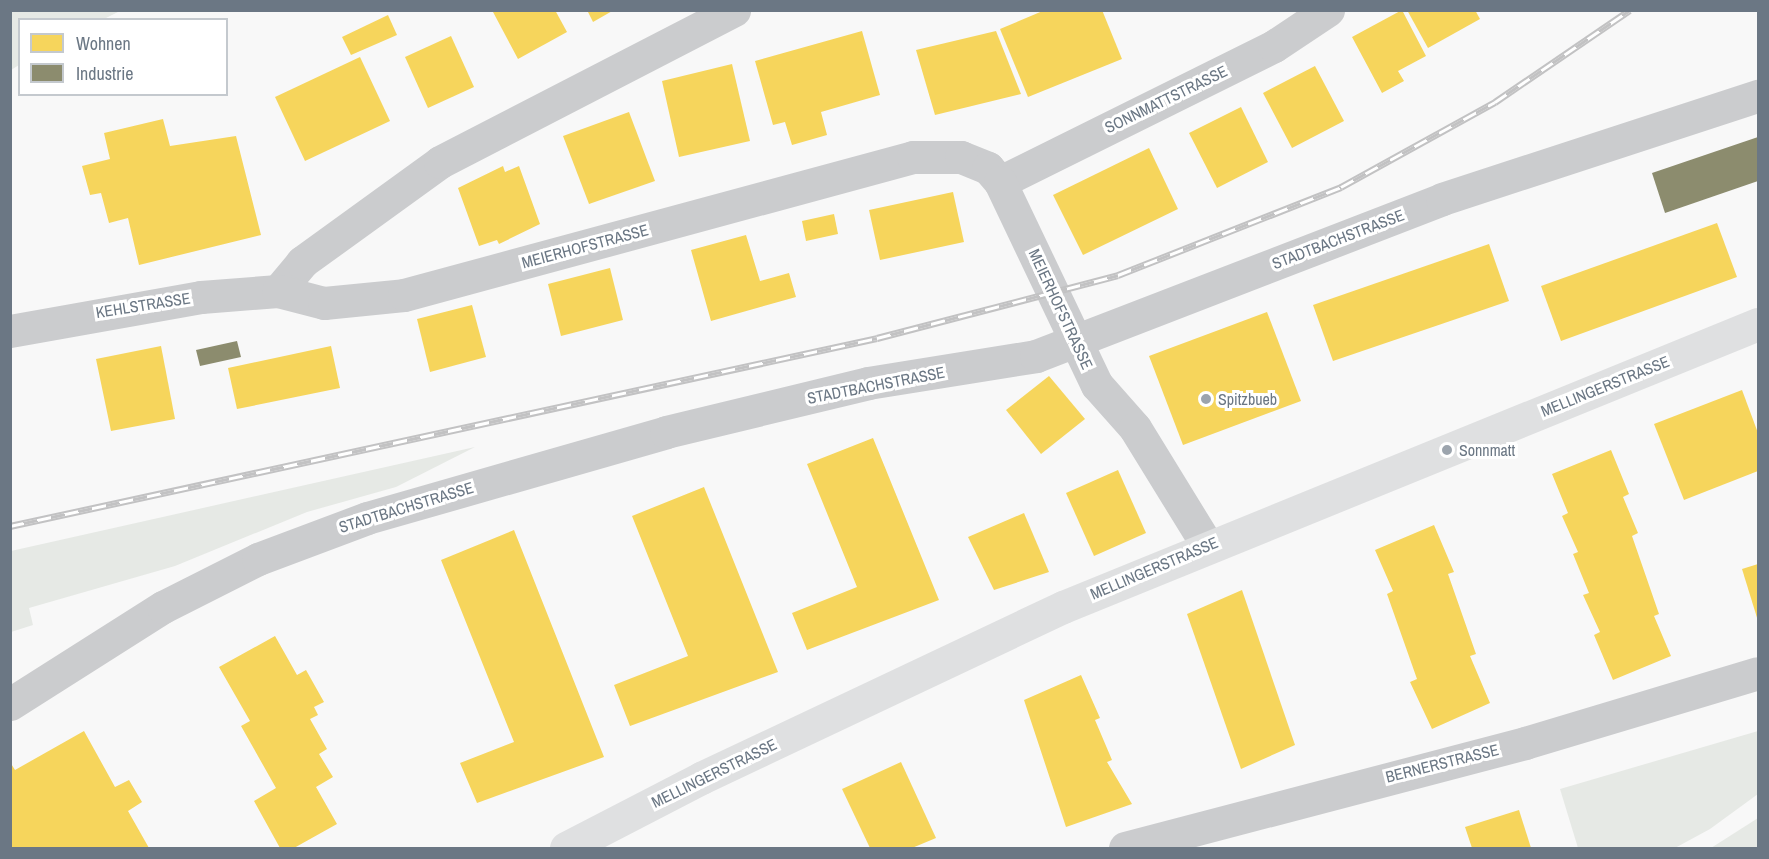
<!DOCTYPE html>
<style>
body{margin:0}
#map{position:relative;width:1769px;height:859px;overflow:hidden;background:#f8f8f8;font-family:"Archivo Narrow",sans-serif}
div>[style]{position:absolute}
.green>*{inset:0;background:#e6e9e5}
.homes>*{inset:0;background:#f6d55c}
.industry>*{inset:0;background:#8c8c6e}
.minor>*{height:33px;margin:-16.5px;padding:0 16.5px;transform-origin:16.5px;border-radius:16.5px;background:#cbccce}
.secondary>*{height:33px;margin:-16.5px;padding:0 16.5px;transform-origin:16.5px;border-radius:16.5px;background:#dfe0e1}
.rail>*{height:7px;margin-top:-3.5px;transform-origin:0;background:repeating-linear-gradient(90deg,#fff 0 14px,#c2c2c3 0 28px);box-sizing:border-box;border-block:2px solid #c2c2c3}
.dots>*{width:16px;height:16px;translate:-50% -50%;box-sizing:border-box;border:3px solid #fff;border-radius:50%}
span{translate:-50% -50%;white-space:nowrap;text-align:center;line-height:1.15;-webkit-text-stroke:6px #fff;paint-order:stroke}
.street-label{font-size:16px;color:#6b7784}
.poi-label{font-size:16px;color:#6b7784}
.left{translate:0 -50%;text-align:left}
.frame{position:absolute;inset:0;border:12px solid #6b7784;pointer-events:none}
.legend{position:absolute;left:18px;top:18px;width:210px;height:78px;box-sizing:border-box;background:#fff;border:2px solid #c4c9ce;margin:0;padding:8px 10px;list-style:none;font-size:18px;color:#6b7784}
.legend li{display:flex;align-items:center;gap:12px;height:30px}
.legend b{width:30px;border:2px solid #c4c9ce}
</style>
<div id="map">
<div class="green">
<div style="clip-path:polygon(11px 10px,120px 10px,120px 11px,104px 19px,20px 20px,19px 65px,11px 70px)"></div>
<div style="clip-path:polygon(475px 447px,396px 487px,307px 512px,175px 566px,29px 608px,33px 625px,11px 632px,11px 551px)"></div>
<div style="clip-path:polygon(1758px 731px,1758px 794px,1710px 829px,1675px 848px,1578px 848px,1560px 789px)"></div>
<div style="clip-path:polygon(1758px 818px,1758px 848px,1711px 848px)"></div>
</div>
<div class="homes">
<div style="clip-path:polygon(555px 10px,567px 32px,518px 59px,493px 12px)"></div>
<div style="clip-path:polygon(587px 10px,614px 10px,593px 22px)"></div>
<div style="clip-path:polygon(1045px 10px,1102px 10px,1122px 59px,1028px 97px,1000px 29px)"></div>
<div style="clip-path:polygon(1402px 10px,1426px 56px,1398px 71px,1404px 81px,1382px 93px,1352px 37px)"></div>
<div style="clip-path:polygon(1407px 10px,1475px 10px,1480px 19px,1428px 48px)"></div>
<div style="clip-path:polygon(388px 15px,397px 35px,351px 55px,342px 37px)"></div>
<div style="clip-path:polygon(862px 31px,880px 95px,821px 112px,827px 135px,792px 145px,785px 122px,773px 125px,755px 61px)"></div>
<div style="clip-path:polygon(996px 31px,1021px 94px,935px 115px,916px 50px)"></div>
<div style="clip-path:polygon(451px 36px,474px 87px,428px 108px,405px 57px)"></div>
<div style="clip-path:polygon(360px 57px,390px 121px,305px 161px,275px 97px)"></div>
<div style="clip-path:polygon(732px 64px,750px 141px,679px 157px,662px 81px)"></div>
<div style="clip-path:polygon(1315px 66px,1344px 121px,1292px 148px,1263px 93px)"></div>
<div style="clip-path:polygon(1241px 107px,1268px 162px,1217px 188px,1189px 133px)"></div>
<div style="clip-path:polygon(629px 112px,655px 181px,589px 204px,563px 136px)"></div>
<div style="clip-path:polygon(163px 119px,170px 146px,236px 136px,261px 235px,139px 265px,128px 218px,109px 223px,101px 193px,90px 195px,82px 166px,110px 159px,104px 133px)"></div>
<div style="clip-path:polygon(1149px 148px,1178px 209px,1083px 255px,1053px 195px)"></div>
<div style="clip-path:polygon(503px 166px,505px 172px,519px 166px,540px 224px,499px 244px,497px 240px,479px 246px,458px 188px)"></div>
<div style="clip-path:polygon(953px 192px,964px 242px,880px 260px,869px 210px)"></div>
<div style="clip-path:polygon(834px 214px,838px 234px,806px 241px,802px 221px)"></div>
<div style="clip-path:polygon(1717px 223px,1737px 277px,1561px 341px,1541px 286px)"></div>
<div style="clip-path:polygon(746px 235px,760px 281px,789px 273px,796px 297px,711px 321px,691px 250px)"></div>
<div style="clip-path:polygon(1489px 244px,1509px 301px,1333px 361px,1313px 305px)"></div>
<div style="clip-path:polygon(610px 268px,623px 320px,561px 336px,548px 284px)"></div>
<div style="clip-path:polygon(472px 305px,486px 357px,430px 372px,417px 319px)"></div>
<div style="clip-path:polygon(1267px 312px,1301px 401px,1183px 445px,1149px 356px)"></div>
<div style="clip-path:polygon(161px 346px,175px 419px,111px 431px,96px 359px)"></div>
<div style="clip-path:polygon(331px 346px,340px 388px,237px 409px,228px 368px)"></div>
<div style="clip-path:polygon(1049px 376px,1085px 419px,1041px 454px,1006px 410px)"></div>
<div style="clip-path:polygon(1742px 390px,1758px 433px,1758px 471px,1684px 500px,1654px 424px)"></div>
<div style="clip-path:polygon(873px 438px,939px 600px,807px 650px,792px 613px,857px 587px,807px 464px)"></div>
<div style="clip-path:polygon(1611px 450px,1629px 494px,1623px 497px,1638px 533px,1632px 536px,1659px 614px,1654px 616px,1671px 656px,1613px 680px,1594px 635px,1600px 632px,1583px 595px,1589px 593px,1573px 554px,1578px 552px,1562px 516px,1568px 513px,1552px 474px)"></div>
<div style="clip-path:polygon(1118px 470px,1146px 533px,1094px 556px,1066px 493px)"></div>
<div style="clip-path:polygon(704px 487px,778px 672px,630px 726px,614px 685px,688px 656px,632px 516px)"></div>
<div style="clip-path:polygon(1024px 513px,1049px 572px,994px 590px,968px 537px)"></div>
<div style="clip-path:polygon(1434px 525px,1454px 572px,1448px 574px,1476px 654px,1470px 656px,1490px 703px,1432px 729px,1410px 682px,1417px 679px,1387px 594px,1393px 591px,1375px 550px)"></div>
<div style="clip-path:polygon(514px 530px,604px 757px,477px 803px,460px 763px,514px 742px,441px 560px)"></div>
<div style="clip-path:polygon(1758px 564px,1758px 621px,1742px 569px)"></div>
<div style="clip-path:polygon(1242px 590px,1295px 745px,1241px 769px,1187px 614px)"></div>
<div style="clip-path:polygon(275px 636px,297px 675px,306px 670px,324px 702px,314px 707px,318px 715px,310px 719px,327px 749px,319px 754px,333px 777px,316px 787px,337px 824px,294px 848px,280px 848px,254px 801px,276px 788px,241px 726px,250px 721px,219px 667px)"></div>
<div style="clip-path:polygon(1081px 675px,1100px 718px,1095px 720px,1112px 760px,1107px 762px,1132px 804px,1066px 827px,1024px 700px)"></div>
<div style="clip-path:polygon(84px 731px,115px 787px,129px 780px,142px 802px,128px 811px,149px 848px,10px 848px,10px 762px,15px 770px)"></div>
<div style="clip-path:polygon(901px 762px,936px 838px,912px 848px,870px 848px,842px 789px)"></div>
<div style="clip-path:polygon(1519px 810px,1531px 848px,1472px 848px,1465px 827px)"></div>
</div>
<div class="industry">
<div style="clip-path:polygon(1758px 137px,1758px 181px,1665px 213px,1652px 173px)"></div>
<div style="clip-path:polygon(237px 341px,241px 357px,200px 366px,196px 350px)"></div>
</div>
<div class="minor">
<div style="left:1000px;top:182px;width:306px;rotate:-26.4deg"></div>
<div style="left:1274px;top:46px;width:65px;rotate:-33.7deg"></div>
<div style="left:278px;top:291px;width:38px;rotate:-50deg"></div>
<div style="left:302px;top:262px;width:170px;rotate:-35.9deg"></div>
<div style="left:440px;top:162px;width:331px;rotate:-27.3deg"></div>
<div style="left:10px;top:331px;width:194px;rotate:-10.1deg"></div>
<div style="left:201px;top:297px;width:77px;rotate:-4.5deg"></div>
<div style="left:278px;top:291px;width:48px;rotate:14.6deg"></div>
<div style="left:324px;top:303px;width:80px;rotate:-5.7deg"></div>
<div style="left:404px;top:295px;width:527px;rotate:-15.17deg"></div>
<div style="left:913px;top:157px;width:48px"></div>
<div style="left:961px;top:157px;width:29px;rotate:22deg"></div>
<div style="left:988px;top:168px;width:18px;rotate:49deg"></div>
<div style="left:1000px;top:182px;width:225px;rotate:64.5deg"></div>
<div style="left:1097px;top:385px;width:57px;rotate:48.5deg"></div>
<div style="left:1135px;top:428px;width:137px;rotate:58.4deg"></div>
<div style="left:10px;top:704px;width:181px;rotate:-32.4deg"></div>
<div style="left:163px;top:607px;width:106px;rotate:-26.8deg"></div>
<div style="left:258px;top:559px;width:116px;rotate:-20.6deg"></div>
<div style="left:367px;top:518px;width:311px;rotate:-16deg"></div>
<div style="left:666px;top:432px;width:208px;rotate:-13.6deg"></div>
<div style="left:868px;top:383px;width:170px;rotate:-9.1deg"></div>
<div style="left:1036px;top:356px;width:435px;rotate:-21.1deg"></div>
<div style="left:1442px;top:199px;width:332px;rotate:-18.1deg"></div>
<div style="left:1125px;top:848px;width:414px;rotate:-14.7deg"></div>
<div style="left:1525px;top:743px;width:243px;rotate:-16.7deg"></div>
</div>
<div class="secondary">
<div style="left:566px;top:848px;width:152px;rotate:-27.4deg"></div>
<div style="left:701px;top:778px;width:400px;rotate:-25.3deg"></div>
<div style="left:1063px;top:607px;width:750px;rotate:-22.16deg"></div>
</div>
<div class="rail">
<div style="left:10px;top:526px;width:887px;rotate:-12.23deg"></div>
<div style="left:877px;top:338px;width:249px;rotate:-14.6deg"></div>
<div style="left:1118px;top:275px;width:240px;rotate:-21.5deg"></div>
<div style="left:1341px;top:187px;width:176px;rotate:-28.9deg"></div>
<div style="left:1495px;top:102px;width:163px;rotate:-34.3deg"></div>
</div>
<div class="dots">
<div style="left:1206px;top:399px;background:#9ca4ad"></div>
<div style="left:1447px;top:450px;background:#9ca4ad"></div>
</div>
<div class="street-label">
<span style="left:1166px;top:99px;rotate:-26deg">SONNMATTSTRASSE</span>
<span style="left:1338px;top:239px;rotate:-21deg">STADTBACHSTRASSE</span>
<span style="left:585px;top:246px;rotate:-15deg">MEIERHOFSTRASSE</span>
<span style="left:143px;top:305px;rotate:-9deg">KEHLSTRASSE</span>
<span style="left:1061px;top:309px;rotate:65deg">MEIERHOFSTRASSE</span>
<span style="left:876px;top:385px;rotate:-11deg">STADTBACHSTRASSE</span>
<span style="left:1605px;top:386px;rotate:-22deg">MELLINGERSTRASSE</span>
<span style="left:406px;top:507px;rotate:-17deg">STADTBACHSTRASSE</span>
<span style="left:1154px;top:568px;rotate:-23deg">MELLINGERSTRASSE</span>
<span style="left:1442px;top:763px;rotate:-14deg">BERNERSTRASSE</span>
<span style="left:714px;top:773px;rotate:-26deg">MELLINGERSTRASSE</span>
</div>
<div class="poi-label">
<span class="left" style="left:1218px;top:399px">Spitzbueb</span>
<span class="left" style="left:1459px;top:450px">Sonnmatt</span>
</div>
<div class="frame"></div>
<ul class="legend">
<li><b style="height:16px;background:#f6d55c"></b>Wohnen</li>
<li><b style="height:16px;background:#8c8c6e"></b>Industrie</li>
</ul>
</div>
